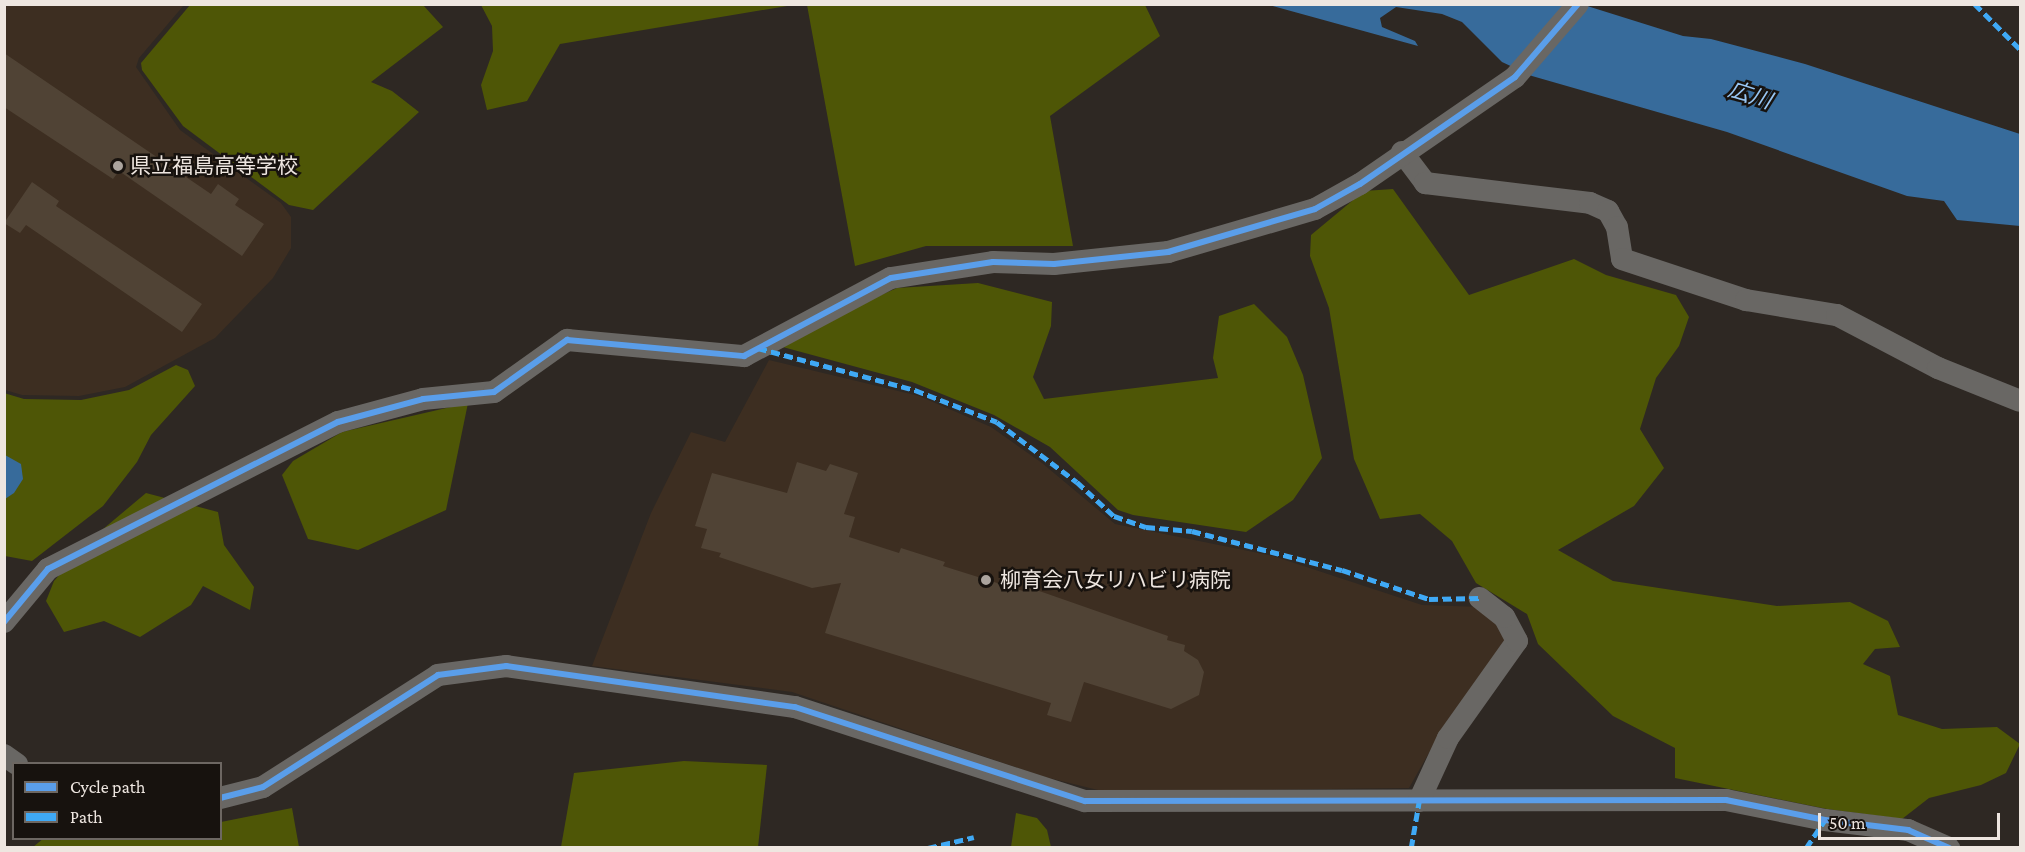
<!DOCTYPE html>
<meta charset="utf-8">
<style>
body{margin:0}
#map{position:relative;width:2025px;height:852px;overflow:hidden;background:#2e2823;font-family:"Crimson Pro","Noto Sans JP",serif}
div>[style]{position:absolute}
.built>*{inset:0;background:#3d2e21}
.forest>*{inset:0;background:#4e5606}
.water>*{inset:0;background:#376b9b}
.building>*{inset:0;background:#504335}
.minor>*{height:22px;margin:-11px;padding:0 11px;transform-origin:11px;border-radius:11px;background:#696764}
.quiet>*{height:4.5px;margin-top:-2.25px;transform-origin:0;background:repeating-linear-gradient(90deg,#3fa9f5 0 9px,transparent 0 13.5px)}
.cycleway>*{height:6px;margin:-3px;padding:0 3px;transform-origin:3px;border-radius:3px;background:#5a9eea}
.dots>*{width:16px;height:16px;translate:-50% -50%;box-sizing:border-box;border:3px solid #17120e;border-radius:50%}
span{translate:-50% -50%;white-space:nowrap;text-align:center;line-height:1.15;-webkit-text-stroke:5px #17120e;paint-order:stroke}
.poi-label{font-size:21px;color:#eee6e0}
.left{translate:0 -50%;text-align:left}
.water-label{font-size:22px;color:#98c6f3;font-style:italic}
.frame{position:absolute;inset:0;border:6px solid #eee6e0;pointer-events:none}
.legend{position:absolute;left:12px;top:762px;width:210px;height:78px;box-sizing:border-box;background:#17120e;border:2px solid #6d6762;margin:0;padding:8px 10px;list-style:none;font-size:18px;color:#eee6e0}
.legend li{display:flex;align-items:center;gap:12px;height:30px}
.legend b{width:30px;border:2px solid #6d6762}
.scale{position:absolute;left:1818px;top:813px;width:182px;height:27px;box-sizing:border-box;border:3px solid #eee6e0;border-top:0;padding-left:8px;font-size:18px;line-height:21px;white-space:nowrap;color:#eee6e0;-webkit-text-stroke:4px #17120e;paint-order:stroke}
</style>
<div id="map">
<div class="built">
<div style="clip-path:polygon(4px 5px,184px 5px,139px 58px,136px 67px,180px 130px,281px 203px,291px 217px,291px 248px,273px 278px,215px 338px,125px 387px,79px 396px,22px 395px,5px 390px)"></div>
<div style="clip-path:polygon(769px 360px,919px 396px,991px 427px,1042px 463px,1115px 524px,1273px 556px,1422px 605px,1482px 607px,1495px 615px,1507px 645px,1443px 728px,1409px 788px,1106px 792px,1045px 777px,792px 692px,592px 666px,651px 513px,691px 432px,725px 442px)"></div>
</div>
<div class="forest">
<div style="clip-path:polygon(190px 5px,423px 5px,443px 27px,371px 82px,392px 91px,419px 112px,313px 210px,289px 205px,183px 126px,142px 70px,141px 63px)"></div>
<div style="clip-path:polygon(481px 5px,793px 5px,560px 44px,527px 101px,487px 110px,481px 85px,493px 51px,492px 26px)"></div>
<div style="clip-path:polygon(807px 5px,1145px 5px,1160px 36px,1050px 116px,1073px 246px,926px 246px,855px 266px)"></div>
<div style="clip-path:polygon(1393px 189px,1469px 295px,1574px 259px,1606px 275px,1676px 295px,1689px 317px,1679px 346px,1656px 378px,1640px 429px,1664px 468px,1634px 506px,1558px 550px,1613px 581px,1777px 606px,1850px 602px,1888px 621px,1900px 647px,1875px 649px,1863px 664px,1890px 676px,1898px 715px,1942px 729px,1997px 727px,2020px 744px,2006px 773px,1981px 785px,1929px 798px,1902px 819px,1827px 809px,1675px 778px,1675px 748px,1613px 716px,1538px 644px,1527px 614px,1476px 583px,1452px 541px,1420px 514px,1380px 519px,1354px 459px,1329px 308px,1310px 256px,1311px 235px,1364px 191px)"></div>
<div style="clip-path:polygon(978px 283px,1052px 302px,1051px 326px,1033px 377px,1044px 399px,1218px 378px,1213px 358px,1219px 316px,1254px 304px,1287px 337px,1303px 375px,1322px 458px,1293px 500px,1246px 532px,1133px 515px,1118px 510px,1050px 447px,994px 415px,912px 382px,779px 346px,829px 318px,897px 288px)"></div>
<div style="clip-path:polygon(176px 365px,188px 370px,195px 386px,151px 435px,137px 462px,103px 506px,32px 561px,5px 556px,4px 393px,24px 399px,81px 400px,129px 390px)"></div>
<div style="clip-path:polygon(468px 403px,446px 510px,358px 550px,308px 539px,282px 475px,293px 461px,342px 432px)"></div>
<div style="clip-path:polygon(146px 493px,218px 512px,224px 545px,254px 587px,250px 610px,203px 586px,191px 605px,140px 637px,104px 621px,64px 632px,46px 601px,54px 581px,90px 540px)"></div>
<div style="clip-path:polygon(684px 761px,767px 765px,758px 847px,561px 847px,574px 773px)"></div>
<div style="clip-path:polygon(292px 808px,299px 847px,33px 847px,44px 838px,220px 838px,221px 822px)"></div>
<div style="clip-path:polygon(1016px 813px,1037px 818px,1047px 830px,1051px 847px,1011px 847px)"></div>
</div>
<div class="water">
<div style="clip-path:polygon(1269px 5px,1584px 5px,1683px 36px,1711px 39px,1805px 64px,2020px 134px,2020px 226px,1957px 220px,1944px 201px,1907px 196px,1727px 132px,1532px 76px,1502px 62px,1462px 22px,1442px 14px,1396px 7px,1380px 18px,1382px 27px,1415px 41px,1418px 46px)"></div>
<div style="clip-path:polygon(5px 455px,21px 464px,23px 479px,14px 493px,5px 499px)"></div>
</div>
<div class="building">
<div style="clip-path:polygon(4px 53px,211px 194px,218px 184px,239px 199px,235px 205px,264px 224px,242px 256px,119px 171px,113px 179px,4px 107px)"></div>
<div style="clip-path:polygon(32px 182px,59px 201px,56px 206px,202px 304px,182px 332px,26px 225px,20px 233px,4px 223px)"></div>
<div style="clip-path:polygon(797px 462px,826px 471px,830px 464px,858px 473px,844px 514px,855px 517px,849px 537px,899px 553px,901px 548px,945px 562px,943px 566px,1023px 591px,1025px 586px,1168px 636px,1167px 640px,1185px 645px,1184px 651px,1198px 660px,1204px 672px,1199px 695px,1171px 709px,1084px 682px,1071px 722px,1047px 715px,1051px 703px,825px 633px,841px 583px,812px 588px,719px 557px,721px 553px,701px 548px,707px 529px,695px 526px,712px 473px,787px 493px)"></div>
</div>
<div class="minor">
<div style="left:1402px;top:152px;width:39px;rotate:53deg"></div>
<div style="left:1425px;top:183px;width:166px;rotate:6.9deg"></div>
<div style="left:1590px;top:203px;width:20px;rotate:24deg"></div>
<div style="left:1608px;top:211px;width:18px;rotate:61deg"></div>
<div style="left:1617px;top:227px;width:32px;rotate:81deg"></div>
<div style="left:1622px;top:259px;width:131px;rotate:18.3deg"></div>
<div style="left:1746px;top:300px;width:92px;rotate:9.4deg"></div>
<div style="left:1837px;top:315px;width:114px;rotate:27.7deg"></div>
<div style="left:1938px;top:368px;width:88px;rotate:21.9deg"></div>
<div style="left:4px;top:622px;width:69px;rotate:-50.3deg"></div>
<div style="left:48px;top:569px;width:325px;rotate:-26.9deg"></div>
<div style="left:338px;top:422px;width:88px;rotate:-15.1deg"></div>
<div style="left:423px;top:399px;width:71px;rotate:-5.6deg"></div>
<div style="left:494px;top:392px;width:90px;rotate:-35.5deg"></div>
<div style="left:567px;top:340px;width:178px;rotate:5.2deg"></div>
<div style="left:744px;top:356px;width:166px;rotate:-28deg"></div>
<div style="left:891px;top:278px;width:103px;rotate:-8.9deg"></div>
<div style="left:993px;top:262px;width:61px;rotate:1.9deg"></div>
<div style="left:1054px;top:264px;width:115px;rotate:-6deg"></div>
<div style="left:1168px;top:252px;width:153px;rotate:-16.3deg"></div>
<div style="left:1315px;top:209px;width:51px;rotate:-29.1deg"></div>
<div style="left:1360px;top:184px;width:188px;rotate:-34.6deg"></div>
<div style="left:1515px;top:77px;width:96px;rotate:-49.2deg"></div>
<div style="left:4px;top:755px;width:16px;rotate:35deg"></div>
<div style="left:220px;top:798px;width:44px;rotate:-14.3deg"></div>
<div style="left:263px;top:787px;width:208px;rotate:-32.6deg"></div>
<div style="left:438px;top:675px;width:69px;rotate:-7.5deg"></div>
<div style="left:506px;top:666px;width:292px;rotate:8.1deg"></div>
<div style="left:795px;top:707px;width:305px;rotate:18deg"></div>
<div style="left:1085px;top:801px;width:641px;rotate:-0.09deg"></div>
<div style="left:1726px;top:800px;width:101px;rotate:11.4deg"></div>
<div style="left:1825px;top:820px;width:84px;rotate:6.9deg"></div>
<div style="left:1908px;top:830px;width:45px;rotate:23.7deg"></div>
<div style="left:1419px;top:801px;width:69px;rotate:-65.3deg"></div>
<div style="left:1448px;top:738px;width:119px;rotate:-54.6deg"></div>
<div style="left:1517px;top:641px;width:27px;rotate:-118deg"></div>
<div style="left:1504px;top:617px;width:31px;rotate:-142deg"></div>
</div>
<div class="quiet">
<div style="left:1975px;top:4px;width:64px;rotate:45deg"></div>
<div style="left:758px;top:348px;width:163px;rotate:15deg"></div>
<div style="left:915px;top:390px;width:88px;rotate:21.3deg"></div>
<div style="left:997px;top:422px;width:100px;rotate:36.9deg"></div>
<div style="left:1077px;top:482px;width:50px;rotate:42.6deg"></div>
<div style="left:1114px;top:516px;width:34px;rotate:19deg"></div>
<div style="left:1146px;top:527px;width:46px;rotate:5deg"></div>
<div style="left:1192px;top:531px;width:155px;rotate:14.6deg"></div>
<div style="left:1342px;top:570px;width:92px;rotate:18.4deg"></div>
<div style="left:1429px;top:599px;width:51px;rotate:-1.1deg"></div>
<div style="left:928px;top:848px;width:47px;rotate:-13.4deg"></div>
<div style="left:1411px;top:848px;width:48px;rotate:-80.3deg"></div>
<div style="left:1806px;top:848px;width:34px;rotate:-56deg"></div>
</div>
<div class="cycleway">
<div style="left:4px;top:622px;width:69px;rotate:-50.3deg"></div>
<div style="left:48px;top:569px;width:325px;rotate:-26.9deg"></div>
<div style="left:338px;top:422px;width:88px;rotate:-15.1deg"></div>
<div style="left:423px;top:399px;width:71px;rotate:-5.6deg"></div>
<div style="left:494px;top:392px;width:90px;rotate:-35.5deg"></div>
<div style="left:567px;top:340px;width:178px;rotate:5.2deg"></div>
<div style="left:744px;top:356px;width:166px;rotate:-28deg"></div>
<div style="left:891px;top:278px;width:103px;rotate:-8.9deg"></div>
<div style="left:993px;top:262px;width:61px;rotate:1.9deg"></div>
<div style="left:1054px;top:264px;width:115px;rotate:-6deg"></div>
<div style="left:1168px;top:252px;width:153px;rotate:-16.3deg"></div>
<div style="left:1315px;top:209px;width:51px;rotate:-29.1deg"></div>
<div style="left:1360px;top:184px;width:188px;rotate:-34.6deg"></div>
<div style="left:1515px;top:77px;width:96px;rotate:-49.2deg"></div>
<div style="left:220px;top:798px;width:44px;rotate:-14.3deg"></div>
<div style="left:263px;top:787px;width:208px;rotate:-32.6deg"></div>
<div style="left:438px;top:675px;width:69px;rotate:-7.5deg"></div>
<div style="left:506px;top:666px;width:292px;rotate:8.1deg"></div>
<div style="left:795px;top:707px;width:305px;rotate:18deg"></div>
<div style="left:1085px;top:801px;width:641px;rotate:-0.09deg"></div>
<div style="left:1726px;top:800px;width:101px;rotate:11.4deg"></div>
<div style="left:1825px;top:820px;width:84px;rotate:6.9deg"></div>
<div style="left:1908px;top:830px;width:45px;rotate:23.7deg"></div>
</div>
<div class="dots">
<div style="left:118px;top:166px;background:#aba49e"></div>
<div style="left:986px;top:580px;background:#aba49e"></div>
</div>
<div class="poi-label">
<span class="left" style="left:130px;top:166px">県立福島高等学校</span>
<span class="left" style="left:1000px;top:580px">柳育会八女リハビリ病院</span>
</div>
<div class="water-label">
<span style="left:1750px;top:95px;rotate:18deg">広川</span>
</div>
<div class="frame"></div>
<ul class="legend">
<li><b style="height:8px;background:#5a9eea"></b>Cycle path</li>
<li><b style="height:8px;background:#3fa9f5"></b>Path</li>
</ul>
<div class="scale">50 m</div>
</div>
